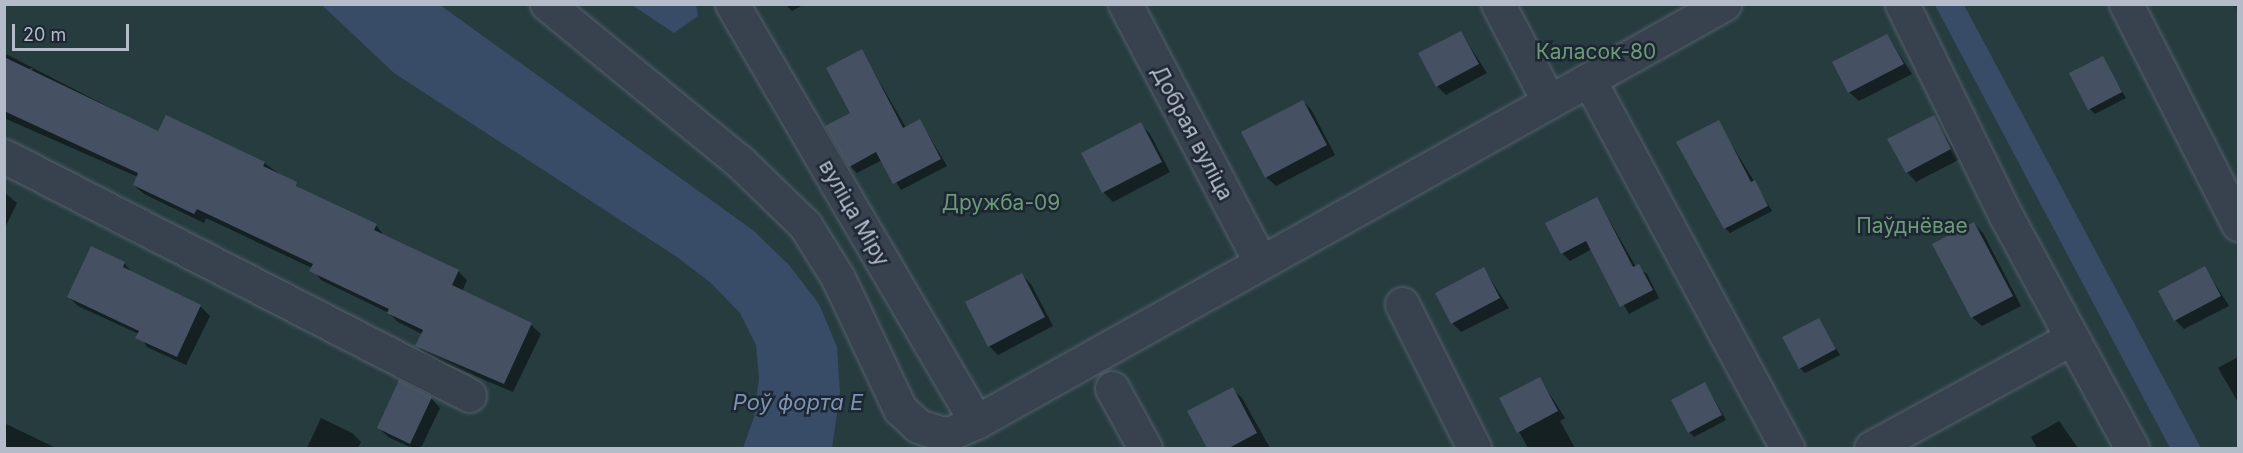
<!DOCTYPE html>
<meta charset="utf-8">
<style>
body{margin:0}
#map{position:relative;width:2243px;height:453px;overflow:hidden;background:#242f3e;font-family:Inter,sans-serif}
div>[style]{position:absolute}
.green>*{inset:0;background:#263c3f}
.water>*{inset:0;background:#394c67}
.shadow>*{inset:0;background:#0007}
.building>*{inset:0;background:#455162}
.roads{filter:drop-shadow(0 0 2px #565f6c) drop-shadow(0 0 2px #565f6c)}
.minor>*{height:33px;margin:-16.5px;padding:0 16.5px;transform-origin:16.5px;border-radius:16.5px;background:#38414e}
span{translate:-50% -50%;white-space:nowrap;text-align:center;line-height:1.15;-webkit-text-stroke:5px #1d2633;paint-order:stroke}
.park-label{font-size:21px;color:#6b9a76}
.street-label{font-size:21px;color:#b4bcc9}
.water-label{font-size:22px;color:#7c92b1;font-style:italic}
.frame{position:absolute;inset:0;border:6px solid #b4bcc9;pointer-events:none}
.scale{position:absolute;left:12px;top:24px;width:117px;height:27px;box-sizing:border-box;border:3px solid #b4bcc9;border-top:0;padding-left:8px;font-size:18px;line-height:21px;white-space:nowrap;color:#b4bcc9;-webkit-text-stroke:4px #1d2633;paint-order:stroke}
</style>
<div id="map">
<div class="green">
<div style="clip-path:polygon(4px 5px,2234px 5px,2238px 13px,2238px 448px,5px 448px)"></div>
</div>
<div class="water">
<div style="clip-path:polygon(322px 5px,440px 5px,754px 231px,789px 265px,819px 304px,837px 347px,840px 393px,832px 448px,743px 448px,754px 417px,759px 378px,756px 345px,740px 313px,711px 283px,677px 257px,394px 73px)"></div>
<div style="clip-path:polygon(632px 5px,696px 5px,698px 16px,674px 33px)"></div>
<div style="clip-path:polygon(1935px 5px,1964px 5px,2201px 448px,2170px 448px)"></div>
</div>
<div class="shadow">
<div style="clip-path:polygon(785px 4px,805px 4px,792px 11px)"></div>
<div style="clip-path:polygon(1461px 33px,1487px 73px,1446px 95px,1437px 86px)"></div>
<div style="clip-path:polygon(1887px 36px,1912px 74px,1859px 101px,1849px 92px)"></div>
<div style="clip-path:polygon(862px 51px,906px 128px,920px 121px,947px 166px,901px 190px,882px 160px,857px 173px,850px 166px,852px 113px)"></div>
<div style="clip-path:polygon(evenodd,4px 53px,159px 133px,264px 163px,304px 191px,376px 225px,385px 237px,458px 271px,467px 280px,462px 292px,531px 325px,541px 334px,513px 392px,426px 355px,417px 346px,422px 334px,398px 322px,389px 313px,321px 280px,312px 268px,206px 218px,204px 223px,144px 194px,134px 185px,138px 177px,4px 118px,4px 53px,30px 68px,33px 68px,29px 77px,26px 76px,30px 68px)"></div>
<div style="clip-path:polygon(2102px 58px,2126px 98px,2095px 114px,2090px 109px)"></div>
<div style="clip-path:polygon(1303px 101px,1312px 111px,1335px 155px,1276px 186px,1266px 177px)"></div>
<div style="clip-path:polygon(1933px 117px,1960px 159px,1916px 182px,1907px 172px)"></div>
<div style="clip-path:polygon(1718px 122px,1772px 211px,1730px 233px,1725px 228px)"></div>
<div style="clip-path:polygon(1140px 124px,1150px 134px,1170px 172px,1113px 202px,1104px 193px,1083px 154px)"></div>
<div style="clip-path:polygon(4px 192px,17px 203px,4px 230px)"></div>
<div style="clip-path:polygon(1597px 199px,1636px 267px,1647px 274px,1659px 298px,1629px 314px,1592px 249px,1570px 261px,1562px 253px)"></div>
<div style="clip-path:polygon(1974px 223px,1983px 233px,2021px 306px,1982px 326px,1972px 317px)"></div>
<div style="clip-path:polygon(124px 263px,133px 274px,200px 306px,210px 316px,186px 365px,147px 347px,139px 334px,78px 306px,68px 296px)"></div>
<div style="clip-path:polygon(2205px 268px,2229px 306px,2184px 329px,2175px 320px)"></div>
<div style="clip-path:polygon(1484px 269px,1509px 308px,1461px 332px,1452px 323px)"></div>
<div style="clip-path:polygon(1022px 275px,1031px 284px,1053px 326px,998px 355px,989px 346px)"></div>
<div style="clip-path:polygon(1819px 320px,1840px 355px,1805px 373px,1800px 368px)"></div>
<div style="clip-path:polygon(2238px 357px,2238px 402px,2218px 368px)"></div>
<div style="clip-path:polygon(1540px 379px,1565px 418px,1560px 421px,1575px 448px,1528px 448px,1501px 399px)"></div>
<div style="clip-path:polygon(1705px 384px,1726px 420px,1694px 437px,1689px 432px)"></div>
<div style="clip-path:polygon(1232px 389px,1242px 398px,1270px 448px,1208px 448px,1189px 411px)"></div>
<div style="clip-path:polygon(431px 398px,440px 408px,421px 448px,412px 448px,388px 437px,379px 428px)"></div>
<div style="clip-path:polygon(321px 418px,352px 433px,361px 442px,358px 448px,307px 448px)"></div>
<div style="clip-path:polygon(2059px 421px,2078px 448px,2037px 448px,2031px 437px)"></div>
<div style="clip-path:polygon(4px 423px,56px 448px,4px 448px)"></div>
</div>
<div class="building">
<div style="clip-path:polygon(1461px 31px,1479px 64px,1436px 87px,1418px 53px)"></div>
<div style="clip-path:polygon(1887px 34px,1904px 64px,1848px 93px,1832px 62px)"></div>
<div style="clip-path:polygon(862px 49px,903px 128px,920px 119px,941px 159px,893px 184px,876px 152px,849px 167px,825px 126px,850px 113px,826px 68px)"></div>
<div style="clip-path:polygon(2103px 56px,2122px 92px,2088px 110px,2069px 73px)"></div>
<div style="clip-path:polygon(4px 57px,158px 131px,166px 115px,265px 162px,263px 166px,297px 182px,296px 186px,377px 224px,374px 230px,459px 270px,452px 285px,532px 323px,504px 384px,415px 346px,423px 330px,387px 313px,389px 309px,309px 271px,313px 264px,197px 209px,194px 214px,133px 185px,138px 173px,4px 111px)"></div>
<div style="clip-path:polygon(1303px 100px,1327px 145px,1265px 178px,1241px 132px)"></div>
<div style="clip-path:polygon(1934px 115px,1951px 149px,1906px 173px,1887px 139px)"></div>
<div style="clip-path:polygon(1719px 120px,1751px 182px,1755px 180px,1768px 206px,1724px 229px,1676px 142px)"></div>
<div style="clip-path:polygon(1141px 122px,1162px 162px,1102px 193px,1081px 153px)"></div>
<div style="clip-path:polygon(1597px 197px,1633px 267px,1639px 264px,1653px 290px,1620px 307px,1586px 241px,1561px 254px,1545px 223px)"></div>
<div style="clip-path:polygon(1974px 222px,2013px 296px,1971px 318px,1932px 244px)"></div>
<div style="clip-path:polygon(91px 246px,125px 262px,123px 267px,201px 305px,177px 357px,135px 338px,139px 331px,67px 297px)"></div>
<div style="clip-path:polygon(2205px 266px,2221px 296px,2174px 321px,2158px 291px)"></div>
<div style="clip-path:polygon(1484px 267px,1500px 298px,1451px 324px,1435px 293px)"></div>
<div style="clip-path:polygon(1022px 273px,1045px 317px,988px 347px,965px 302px)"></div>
<div style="clip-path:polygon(1819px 318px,1836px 349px,1799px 369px,1782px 337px)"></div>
<div style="clip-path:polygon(1540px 377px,1558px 411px,1517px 433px,1499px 398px)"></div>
<div style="clip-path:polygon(399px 380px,432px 397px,410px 444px,377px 428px)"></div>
<div style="clip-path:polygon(1705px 382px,1722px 415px,1688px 433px,1671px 400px)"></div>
<div style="clip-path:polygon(1233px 387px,1257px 433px,1229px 448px,1207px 448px,1187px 411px)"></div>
</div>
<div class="roads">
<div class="minor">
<div style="left:547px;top:4px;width:249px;rotate:39.3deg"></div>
<div style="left:740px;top:162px;width:91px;rotate:44.1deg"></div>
<div style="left:805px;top:225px;width:62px;rotate:58.1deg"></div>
<div style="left:838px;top:278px;width:145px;rotate:64.7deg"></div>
<div style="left:900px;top:409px;width:25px;rotate:43deg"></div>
<div style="left:918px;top:426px;width:22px;rotate:18deg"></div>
<div style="left:939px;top:433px;width:12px"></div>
<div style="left:951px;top:433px;width:27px;rotate:-24deg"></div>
<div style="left:976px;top:422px;width:857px;rotate:-29.2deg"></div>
<div style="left:732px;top:4px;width:484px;rotate:59.7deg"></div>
<div style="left:1125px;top:4px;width:290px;rotate:62.3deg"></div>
<div style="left:1498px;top:4px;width:110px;rotate:62.5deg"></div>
<div style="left:1902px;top:4px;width:236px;rotate:63.9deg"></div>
<div style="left:2006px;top:216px;width:264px;rotate:61.5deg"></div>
<div style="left:2126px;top:4px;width:247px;rotate:63deg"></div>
<div style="left:1589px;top:80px;width:418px;rotate:61.7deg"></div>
<div style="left:4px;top:156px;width:523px;rotate:27.2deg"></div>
<div style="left:1402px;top:304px;width:161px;rotate:63.4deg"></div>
<div style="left:1112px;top:388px;width:68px;rotate:61.2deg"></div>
<div style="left:1871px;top:448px;width:229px;rotate:-28.7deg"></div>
</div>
</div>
<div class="park-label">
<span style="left:1596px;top:52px">Каласок-80</span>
<span style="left:1001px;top:203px">Дружба-09</span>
<span style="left:1912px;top:226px">Паўднёвае</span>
</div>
<div class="street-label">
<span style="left:1192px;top:133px;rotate:62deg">Добрая вуліца</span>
<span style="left:854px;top:213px;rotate:60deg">вуліца Міру</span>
</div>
<div class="water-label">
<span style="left:798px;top:403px">Роў форта Е</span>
</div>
<div class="frame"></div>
<div class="scale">20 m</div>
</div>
